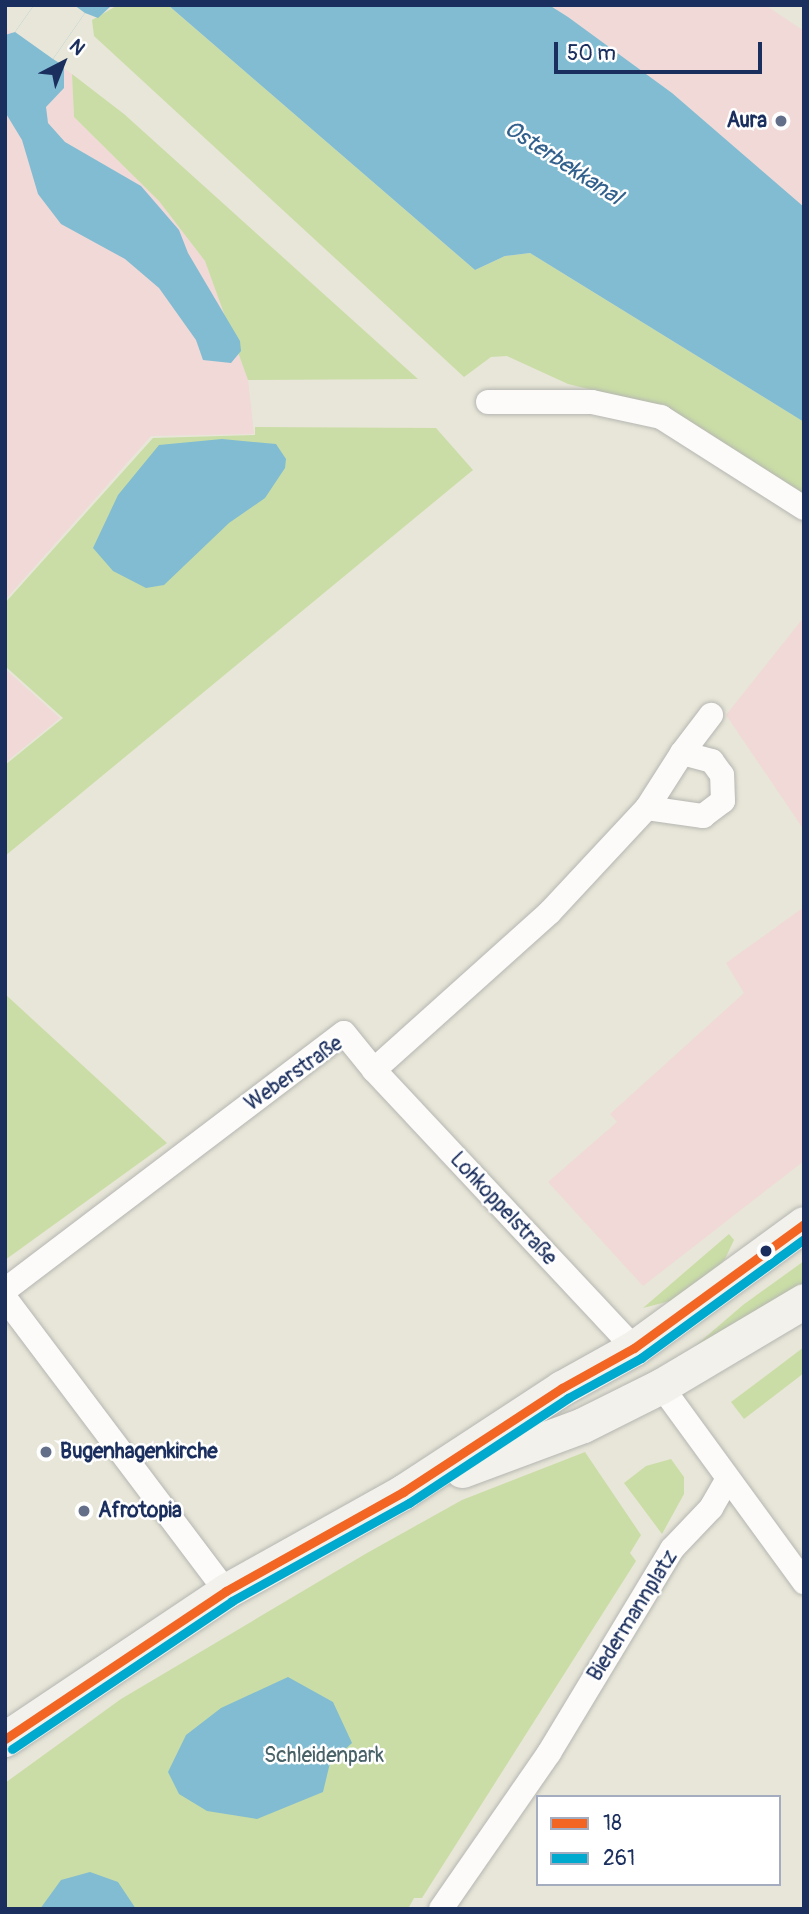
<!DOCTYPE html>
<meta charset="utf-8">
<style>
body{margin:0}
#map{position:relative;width:809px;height:1914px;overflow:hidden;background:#e8e6d8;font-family:Pangolin,sans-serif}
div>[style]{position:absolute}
.built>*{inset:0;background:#f0d9d7}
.green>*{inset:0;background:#cadda6}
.water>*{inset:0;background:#81bcd3}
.pier>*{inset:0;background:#e8e6d8}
.roads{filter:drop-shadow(0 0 2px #b5b6b2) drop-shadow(0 0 2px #b5b6b2)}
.street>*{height:24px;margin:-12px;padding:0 12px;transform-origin:12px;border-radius:12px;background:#fcfbf9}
.secondary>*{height:35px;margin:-17.5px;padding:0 17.5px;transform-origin:17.5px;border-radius:17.5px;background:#f3f1eb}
.bus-1>*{height:9px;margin:-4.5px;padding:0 4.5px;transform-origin:4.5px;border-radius:4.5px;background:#f26522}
.bus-2>*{height:9px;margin:-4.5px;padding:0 4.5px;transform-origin:4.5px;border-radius:4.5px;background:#00a9ce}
.dots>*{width:19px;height:19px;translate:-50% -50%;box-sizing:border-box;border:4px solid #fff;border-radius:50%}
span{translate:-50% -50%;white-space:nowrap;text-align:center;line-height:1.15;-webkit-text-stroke:5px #fff;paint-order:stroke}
.poi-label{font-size:21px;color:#1b2f5e;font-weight:700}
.right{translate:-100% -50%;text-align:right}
.left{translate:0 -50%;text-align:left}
.street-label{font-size:21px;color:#1b2f5e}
.park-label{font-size:21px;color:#486167}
.water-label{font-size:23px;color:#32608c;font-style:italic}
.frame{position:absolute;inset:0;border:7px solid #1b2f5e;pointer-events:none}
.legend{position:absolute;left:536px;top:1795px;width:245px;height:91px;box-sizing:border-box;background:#fff;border:2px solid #a4acbf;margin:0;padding:9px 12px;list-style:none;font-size:21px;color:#1b2f5e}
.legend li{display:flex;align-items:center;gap:14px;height:35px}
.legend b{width:35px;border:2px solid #a4acbf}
.north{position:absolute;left:28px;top:28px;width:70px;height:70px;-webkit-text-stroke:5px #fff;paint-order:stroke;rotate:42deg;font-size:19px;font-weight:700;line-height:28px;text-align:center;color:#1b2f5e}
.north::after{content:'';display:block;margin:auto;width:24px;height:32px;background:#1b2f5e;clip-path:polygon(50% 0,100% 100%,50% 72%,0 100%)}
.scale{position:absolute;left:554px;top:42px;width:208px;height:32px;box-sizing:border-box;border:4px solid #1b2f5e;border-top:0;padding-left:9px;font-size:21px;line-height:24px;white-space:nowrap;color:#1b2f5e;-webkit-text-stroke:5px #fff;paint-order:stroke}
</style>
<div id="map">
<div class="built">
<div style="clip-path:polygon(549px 5px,765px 5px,804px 31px,804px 208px,672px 93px)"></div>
<div style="clip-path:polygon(5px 28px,72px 74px,74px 117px,159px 201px,205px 261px,248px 380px,254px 434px,151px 436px,5px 600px)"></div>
<div style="clip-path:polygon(804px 617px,804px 830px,726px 715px)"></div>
<div style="clip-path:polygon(5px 669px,60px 718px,5px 763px)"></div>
<div style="clip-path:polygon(804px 907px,804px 1161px,643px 1286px,548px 1182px,617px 1122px,610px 1114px,744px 993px,726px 963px)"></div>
</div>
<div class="green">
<div style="clip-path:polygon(118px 5px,168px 5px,475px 270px,505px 256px,530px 253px,804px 422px,804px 495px,662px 407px,568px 384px,507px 356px,491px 357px,464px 377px,94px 36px,92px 20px)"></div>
<div style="clip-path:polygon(72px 74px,124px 114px,418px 379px,248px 380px,205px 261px,159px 201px,74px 117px)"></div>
<div style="clip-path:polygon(255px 427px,436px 428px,473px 470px,5px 856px,5px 765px,63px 718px,5px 666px,5px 603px,153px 438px,255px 435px)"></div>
<div style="clip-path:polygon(5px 994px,167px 1143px,5px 1260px)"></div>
<div style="clip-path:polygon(729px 1234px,734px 1240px,725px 1259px,702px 1283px,674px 1300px,643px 1308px)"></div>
<div style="clip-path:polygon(804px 1261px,804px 1284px,694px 1347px,743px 1305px)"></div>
<div style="clip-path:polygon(804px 1347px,804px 1373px,744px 1419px,731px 1402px)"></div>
<div style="clip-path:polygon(585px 1452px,641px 1535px,630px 1553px,636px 1561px,422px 1898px,414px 1898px,408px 1909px,5px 1909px,5px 1783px,121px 1699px,367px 1553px,462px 1500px)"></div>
<div style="clip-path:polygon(671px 1459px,684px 1477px,684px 1494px,662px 1534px,624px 1483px,646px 1466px)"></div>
</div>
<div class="water">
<div style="clip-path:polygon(34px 5px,112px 5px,98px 18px,85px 13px,53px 59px,64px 66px,64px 88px,46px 107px,48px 123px,65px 142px,141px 186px,179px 230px,188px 253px,240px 341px,241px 351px,231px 363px,203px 360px,196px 340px,159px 288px,125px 259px,61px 224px,38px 194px,22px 140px,5px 112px,5px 35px,15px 32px)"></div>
<div style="clip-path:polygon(168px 5px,549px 5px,568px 17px,672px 93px,804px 207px,804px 422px,530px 253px,505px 256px,475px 270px)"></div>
<div style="clip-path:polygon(222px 439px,276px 444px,286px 459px,285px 468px,265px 498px,229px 523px,164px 585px,146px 588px,113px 571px,93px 548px,118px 495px,159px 445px)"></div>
<div style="clip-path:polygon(288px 1677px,333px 1702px,352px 1743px,330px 1763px,323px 1792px,257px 1819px,207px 1811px,179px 1794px,168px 1772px,186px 1735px,221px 1708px)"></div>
<div style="clip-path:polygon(90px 1872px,118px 1882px,136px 1909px,40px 1909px,61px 1880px)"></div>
</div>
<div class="pier">
<div style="clip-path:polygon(34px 5px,74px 5px,85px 13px,53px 59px,15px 32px)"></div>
</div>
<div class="roads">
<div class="street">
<div style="left:488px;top:402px;width:104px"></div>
<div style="left:592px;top:402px;width:71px;rotate:12.3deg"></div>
<div style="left:661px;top:417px;width:169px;rotate:32.5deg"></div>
<div style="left:647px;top:808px;width:57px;rotate:8.1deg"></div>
<div style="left:703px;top:816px;width:25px;rotate:-37deg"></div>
<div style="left:723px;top:801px;width:26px;rotate:-92deg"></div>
<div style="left:722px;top:775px;width:17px;rotate:-126deg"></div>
<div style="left:712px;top:761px;width:31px;rotate:-165deg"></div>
<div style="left:682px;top:753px;width:48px;rotate:-52.7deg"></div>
<div style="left:374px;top:1070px;width:235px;rotate:-41.9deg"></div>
<div style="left:549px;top:913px;width:144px;rotate:-47deg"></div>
<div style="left:647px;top:808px;width:65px;rotate:-57.5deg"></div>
<div style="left:5px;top:1290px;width:425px;rotate:-37.2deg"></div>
<div style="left:344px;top:1033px;width:48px;rotate:51deg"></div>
<div style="left:374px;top:1070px;width:381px;rotate:46.9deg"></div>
<div style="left:5px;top:1298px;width:367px;rotate:53deg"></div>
<div style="left:661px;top:1386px;width:243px;rotate:53.9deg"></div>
<div style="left:441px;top:1909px;width:190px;rotate:-55.3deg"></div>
<div style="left:549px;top:1753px;width:238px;rotate:-58.9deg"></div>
<div style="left:672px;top:1549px;width:57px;rotate:-46.4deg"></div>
<div style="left:711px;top:1508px;width:32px;rotate:-60deg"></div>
</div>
<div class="secondary">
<div style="left:462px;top:1470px;width:129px;rotate:-20.4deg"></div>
<div style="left:583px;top:1425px;width:87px;rotate:-26.6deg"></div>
<div style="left:661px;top:1386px;width:166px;rotate:-30.7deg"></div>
<div style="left:5px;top:1739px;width:266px;rotate:-33.8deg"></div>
<div style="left:226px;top:1591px;width:203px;rotate:-29.2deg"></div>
<div style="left:403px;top:1492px;width:190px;rotate:-33.2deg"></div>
<div style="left:562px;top:1388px;width:82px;rotate:-29.1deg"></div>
<div style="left:634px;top:1348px;width:210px;rotate:-36.1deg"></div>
</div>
</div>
<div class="bus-1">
<div style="left:5px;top:1739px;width:266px;rotate:-33.8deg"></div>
<div style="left:226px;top:1591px;width:203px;rotate:-29.2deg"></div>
<div style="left:403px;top:1492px;width:190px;rotate:-33.2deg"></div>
<div style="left:562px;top:1388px;width:82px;rotate:-29.1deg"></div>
<div style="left:634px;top:1348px;width:210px;rotate:-36.1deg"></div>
</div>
<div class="bus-2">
<div style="left:12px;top:1749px;width:265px;rotate:-33.9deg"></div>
<div style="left:232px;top:1601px;width:202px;rotate:-29deg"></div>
<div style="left:409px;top:1503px;width:191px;rotate:-33.4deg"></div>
<div style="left:568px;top:1398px;width:83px;rotate:-28.7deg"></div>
<div style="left:641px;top:1358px;width:202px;rotate:-36.1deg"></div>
</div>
<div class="dots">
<div style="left:781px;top:121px;background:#636f89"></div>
<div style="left:766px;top:1251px;background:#1b2f5e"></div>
<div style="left:46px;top:1452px;background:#636f89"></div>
<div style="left:84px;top:1511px;background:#636f89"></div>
</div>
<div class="poi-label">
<span class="right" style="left:767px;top:121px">Aura</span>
<span class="left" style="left:60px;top:1452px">Bugenhagenkirche</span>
<span class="left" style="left:98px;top:1511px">Afrotopia</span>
</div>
<div class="street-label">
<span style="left:294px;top:1074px;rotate:-35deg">Weberstraße</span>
<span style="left:503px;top:1209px;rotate:47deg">Lohkoppelstraße</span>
<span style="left:633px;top:1616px;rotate:-58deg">Biedermannplatz</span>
</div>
<div class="park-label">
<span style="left:324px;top:1756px">Schleidenpark</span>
</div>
<div class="water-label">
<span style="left:563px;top:163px;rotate:33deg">Osterbekkanal</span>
</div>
<div class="frame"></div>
<ul class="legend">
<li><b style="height:9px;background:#f26522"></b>18</li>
<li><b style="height:9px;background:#00a9ce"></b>261</li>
</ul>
<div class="north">N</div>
<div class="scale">50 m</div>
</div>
